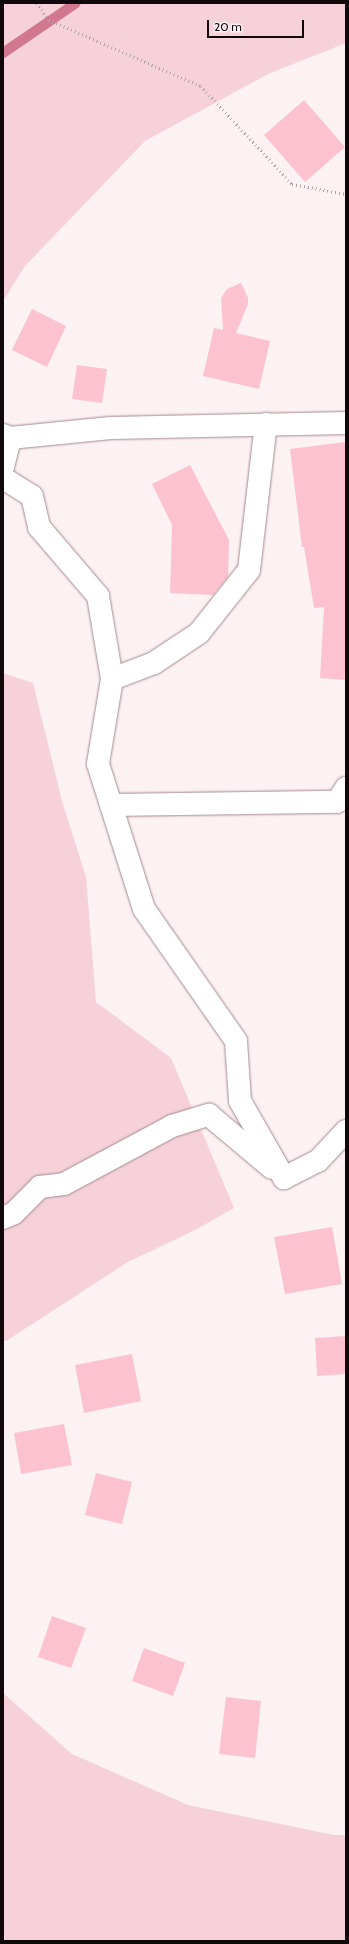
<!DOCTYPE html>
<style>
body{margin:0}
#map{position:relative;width:349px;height:1944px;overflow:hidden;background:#fcf1f3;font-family:Cabin,sans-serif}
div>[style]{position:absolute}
.green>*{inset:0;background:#f6d1d9}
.stream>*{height:10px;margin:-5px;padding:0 5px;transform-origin:5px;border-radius:5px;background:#d17890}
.building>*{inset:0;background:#fcc2d0}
.path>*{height:2.5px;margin-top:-1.25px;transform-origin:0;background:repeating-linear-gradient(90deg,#aea4a6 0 1px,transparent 0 4px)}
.roads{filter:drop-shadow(0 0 1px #a48a90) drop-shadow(0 0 1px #a48a90)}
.minor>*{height:22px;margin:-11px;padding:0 11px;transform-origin:11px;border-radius:11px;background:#fff}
span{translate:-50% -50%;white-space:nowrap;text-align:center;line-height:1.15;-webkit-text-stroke:3px #fcf1f3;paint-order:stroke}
.frame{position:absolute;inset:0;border:4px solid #11080b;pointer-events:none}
.scale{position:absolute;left:207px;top:20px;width:97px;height:18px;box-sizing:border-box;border:2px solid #11080b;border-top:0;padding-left:5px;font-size:12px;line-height:14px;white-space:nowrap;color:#11080b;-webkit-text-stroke:3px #fcf1f3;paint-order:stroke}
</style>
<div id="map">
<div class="green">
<div style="clip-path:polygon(3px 3px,346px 3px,346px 43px,268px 74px,145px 141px,25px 266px,3px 301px)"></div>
<div style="clip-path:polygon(3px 673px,33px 683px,62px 801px,86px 877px,96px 1002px,171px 1058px,234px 1208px,195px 1230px,128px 1262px,6px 1341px,3px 1341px)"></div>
<div style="clip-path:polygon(3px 1693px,72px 1754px,188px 1805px,334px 1835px,346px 1835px,346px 1941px,3px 1941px)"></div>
</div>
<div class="stream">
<div style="left:3px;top:53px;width:88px;rotate:-34.4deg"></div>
</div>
<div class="building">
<div style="clip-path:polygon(304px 100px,345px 147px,305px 182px,264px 135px)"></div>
<div style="clip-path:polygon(241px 283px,248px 298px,248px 304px,236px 333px,270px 341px,259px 389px,203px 376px,214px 328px,223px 330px,221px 298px,227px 289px)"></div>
<div style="clip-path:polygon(32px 309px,66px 326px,47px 367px,12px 350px)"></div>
<div style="clip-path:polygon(77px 365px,107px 369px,102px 403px,72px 399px)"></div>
<div style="clip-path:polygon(346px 442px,346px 680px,320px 678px,324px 607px,314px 608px,304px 547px,302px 547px,290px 449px)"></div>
<div style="clip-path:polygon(190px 465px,229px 540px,228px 577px,213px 595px,170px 593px,172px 525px,152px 484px)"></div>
<div style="clip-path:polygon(332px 1227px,342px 1284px,285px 1294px,274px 1237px)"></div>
<div style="clip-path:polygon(346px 1336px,346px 1374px,317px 1376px,315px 1338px)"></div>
<div style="clip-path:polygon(132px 1354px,141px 1401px,84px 1413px,75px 1365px)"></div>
<div style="clip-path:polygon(64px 1424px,72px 1465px,21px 1474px,14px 1433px)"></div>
<div style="clip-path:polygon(96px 1473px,132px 1482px,122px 1524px,85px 1515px)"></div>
<div style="clip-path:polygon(52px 1616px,86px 1628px,71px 1668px,38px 1657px)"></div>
<div style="clip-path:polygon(144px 1648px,185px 1663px,173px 1696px,132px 1681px)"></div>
<div style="clip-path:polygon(226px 1697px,261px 1701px,255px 1758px,219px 1754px)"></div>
</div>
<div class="path">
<div style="left:37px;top:3px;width:21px;rotate:55deg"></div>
<div style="left:49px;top:20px;width:166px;rotate:23.5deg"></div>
<div style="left:201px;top:86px;width:134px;rotate:47.1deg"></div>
<div style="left:292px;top:184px;width:55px;rotate:10.5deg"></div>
</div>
<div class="roads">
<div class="minor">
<div style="left:3px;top:435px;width:8px;rotate:23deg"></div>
<div style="left:10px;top:438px;width:101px;rotate:-5.7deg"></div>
<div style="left:111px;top:428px;width:235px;rotate:-1.2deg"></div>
<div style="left:3px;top:467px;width:30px;rotate:-76deg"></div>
<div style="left:3px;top:478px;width:34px;rotate:32deg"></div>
<div style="left:32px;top:496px;width:32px;rotate:77deg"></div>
<div style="left:39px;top:527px;width:91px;rotate:49.5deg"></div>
<div style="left:98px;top:596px;width:84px;rotate:80.4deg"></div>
<div style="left:112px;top:679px;width:86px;rotate:99.4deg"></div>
<div style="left:98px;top:764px;width:152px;rotate:72.4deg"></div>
<div style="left:144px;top:909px;width:161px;rotate:55.1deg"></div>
<div style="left:236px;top:1041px;width:60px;rotate:86.2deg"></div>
<div style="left:240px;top:1101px;width:89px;rotate:60.3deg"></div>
<div style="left:112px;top:679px;width:45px;rotate:-20.9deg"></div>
<div style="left:154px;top:663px;width:54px;rotate:-33.7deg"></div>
<div style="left:199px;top:633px;width:80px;rotate:-51.6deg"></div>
<div style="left:249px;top:570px;width:147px;rotate:-83.4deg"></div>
<div style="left:111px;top:805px;width:226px;rotate:-0.8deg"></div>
<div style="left:337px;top:802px;width:17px;rotate:-57deg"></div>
<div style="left:284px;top:1178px;width:38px;rotate:-27deg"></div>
<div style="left:318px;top:1161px;width:41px;rotate:-47deg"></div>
<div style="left:3px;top:1218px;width:12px;rotate:-24deg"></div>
<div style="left:14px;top:1213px;width:37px;rotate:-45deg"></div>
<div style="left:40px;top:1187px;width:24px;rotate:-7deg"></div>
<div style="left:64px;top:1184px;width:123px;rotate:-28.2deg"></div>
<div style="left:172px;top:1126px;width:39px;rotate:-17deg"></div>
<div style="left:209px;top:1115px;width:82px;rotate:40.1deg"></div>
</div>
</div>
<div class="frame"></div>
<div class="scale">20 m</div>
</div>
